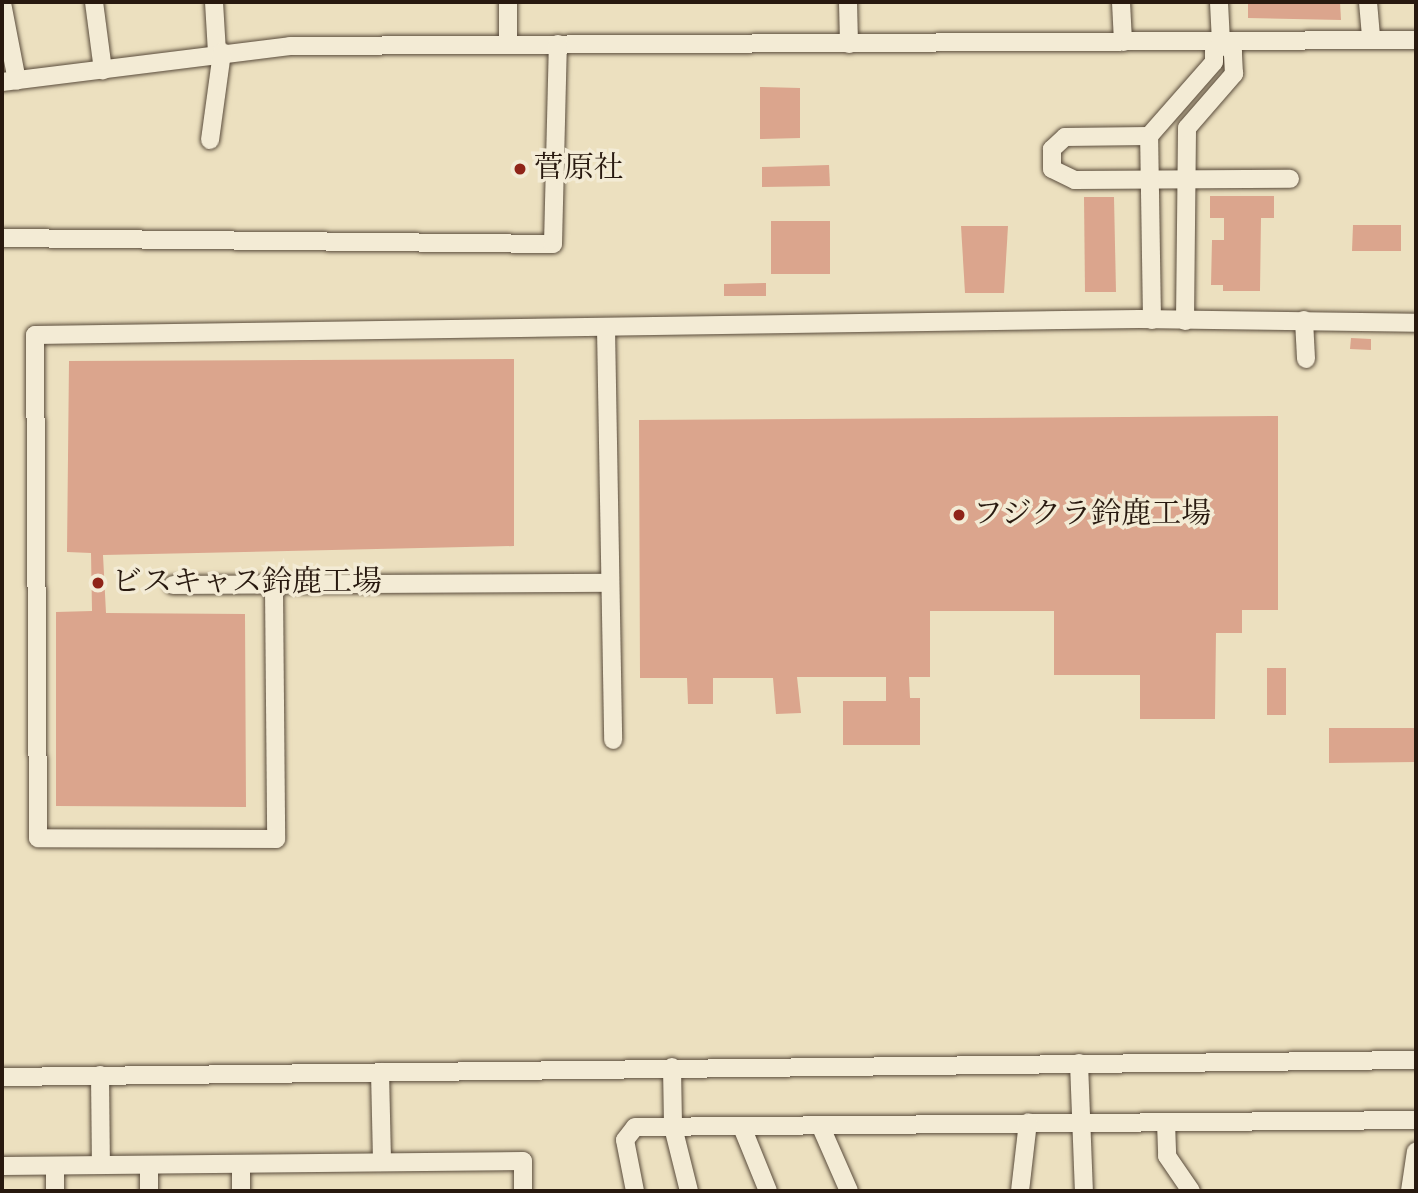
<!DOCTYPE html>
<meta charset="utf-8">
<style>
body{margin:0}
#map{position:relative;width:1418px;height:1193px;overflow:hidden;background:#ece0bf;font-family:"IM FELL DW Pica","Noto Serif JP",serif}
div>[style]{position:absolute}
.building>*{inset:0;background:#dba58d}
.roads{filter:drop-shadow(0 0 2px #594b3b) drop-shadow(0 0 2px #594b3b)}
.minor>*{height:18px;margin:-9px;padding:0 9px;transform-origin:9px;border-radius:9px;background:#f3ebd5}
.dots>*{width:19px;height:19px;translate:-50% -50%;box-sizing:border-box;border:4px solid #f3ebd5;border-radius:50%}
span{translate:-50% -50%;white-space:nowrap;text-align:center;line-height:1.15;-webkit-text-stroke:7px #f3ebd5;paint-order:stroke}
.poi-label{font-size:30px;color:#28190f}
.left{translate:0 -50%;text-align:left}
.frame{position:absolute;inset:0;border:4px solid #28190f;pointer-events:none}
</style>
<div id="map">
<div class="building">
<div style="clip-path:polygon(1248px 2px,1340px 2px,1341px 20px,1248px 18px)"></div>
<div style="clip-path:polygon(760px 87px,800px 88px,800px 138px,760px 139px)"></div>
<div style="clip-path:polygon(829px 165px,830px 186px,762px 187px,762px 167px)"></div>
<div style="clip-path:polygon(1210px 196px,1274px 196px,1274px 218px,1261px 218px,1260px 291px,1223px 291px,1223px 285px,1211px 285px,1212px 240px,1224px 240px,1224px 218px,1210px 218px)"></div>
<div style="clip-path:polygon(1084px 197px,1114px 197px,1116px 292px,1085px 292px)"></div>
<div style="clip-path:polygon(771px 221px,830px 221px,830px 274px,771px 274px)"></div>
<div style="clip-path:polygon(1353px 225px,1401px 225px,1401px 251px,1352px 251px)"></div>
<div style="clip-path:polygon(961px 226px,1008px 226px,1004px 293px,965px 293px)"></div>
<div style="clip-path:polygon(766px 283px,766px 296px,724px 296px,724px 284px)"></div>
<div style="clip-path:polygon(1351px 338px,1371px 339px,1371px 350px,1350px 349px)"></div>
<div style="clip-path:polygon(514px 359px,514px 546px,103px 555px,106px 613px,245px 614px,246px 807px,56px 806px,56px 612px,92px 611px,91px 553px,67px 552px,69px 361px)"></div>
<div style="clip-path:polygon(1278px 416px,1278px 610px,1242px 610px,1242px 633px,1216px 633px,1215px 719px,1140px 719px,1140px 675px,1054px 675px,1054px 611px,930px 611px,930px 677px,909px 677px,910px 698px,920px 698px,920px 745px,843px 745px,843px 701px,886px 701px,886px 677px,797px 677px,801px 713px,776px 714px,773px 678px,713px 678px,713px 704px,688px 704px,687px 678px,640px 678px,639px 420px)"></div>
<div style="clip-path:polygon(1267px 668px,1286px 668px,1286px 715px,1267px 715px)"></div>
<div style="clip-path:polygon(1329px 728px,1416px 728px,1416px 762px,1329px 763px)"></div>
</div>
<div class="roads">
<div class="minor">
<div style="left:94px;top:2px;width:69px;rotate:82.5deg"></div>
<div style="left:214px;top:2px;width:50px;rotate:86.6deg"></div>
<div style="left:848px;top:2px;width:42px;rotate:88.6deg"></div>
<div style="left:1121px;top:2px;width:40px;rotate:87.1deg"></div>
<div style="left:1368px;top:2px;width:38px;rotate:85deg"></div>
<div style="left:2px;top:3px;width:79px;rotate:79.1deg"></div>
<div style="left:508px;top:44px;width:42px;rotate:-90deg"></div>
<div style="left:2px;top:82px;width:290px;rotate:-7.1deg"></div>
<div style="left:290px;top:46px;width:1126px;rotate:-0.31deg"></div>
<div style="left:1149px;top:136px;width:84px;rotate:179.3deg"></div>
<div style="left:1065px;top:137px;width:18px;rotate:137deg"></div>
<div style="left:1052px;top:149px;width:20px;rotate:90deg"></div>
<div style="left:1052px;top:169px;width:25px;rotate:26deg"></div>
<div style="left:1075px;top:180px;width:215px;rotate:-0.3deg"></div>
<div style="left:210px;top:140px;width:89px;rotate:-82.2deg"></div>
<div style="left:2px;top:238px;width:551px;rotate:0.62deg"></div>
<div style="left:553px;top:244px;width:200px;rotate:-88.6deg"></div>
<div style="left:1152px;top:320px;width:184px;rotate:-90.9deg"></div>
<div style="left:1149px;top:136px;width:98px;rotate:-48.7deg"></div>
<div style="left:1214px;top:62px;width:10px;rotate:-90deg"></div>
<div style="left:1214px;top:52px;width:12px;rotate:-55deg"></div>
<div style="left:1221px;top:42px;width:40px;rotate:-92.9deg"></div>
<div style="left:1304px;top:320px;width:39px;rotate:87deg"></div>
<div style="left:1185px;top:321px;width:193px;rotate:-89.4deg"></div>
<div style="left:1187px;top:128px;width:72px;rotate:-49deg"></div>
<div style="left:1234px;top:74px;width:22px;rotate:-93deg"></div>
<div style="left:1233px;top:52px;width:16px;rotate:-140deg"></div>
<div style="left:606px;top:328px;width:412px;rotate:89deg"></div>
<div style="left:173px;top:585px;width:437px;rotate:-0.3deg"></div>
<div style="left:274px;top:588px;width:251px;rotate:89.5deg"></div>
<div style="left:276px;top:839px;width:238px;rotate:-179.8deg"></div>
<div style="left:38px;top:838px;width:503px;rotate:-90.34deg"></div>
<div style="left:35px;top:335px;width:1104px;rotate:-0.83deg"></div>
<div style="left:1139px;top:319px;width:277px;rotate:0.8deg"></div>
<div style="left:1079px;top:1063px;width:128px;rotate:87.8deg"></div>
<div style="left:672px;top:1067px;width:60px;rotate:89deg"></div>
<div style="left:673px;top:1127px;width:66px;rotate:76deg"></div>
<div style="left:380px;top:1072px;width:90px;rotate:88.7deg"></div>
<div style="left:100px;top:1075px;width:90px;rotate:89.4deg"></div>
<div style="left:2px;top:1077px;width:1414px;rotate:-0.69deg"></div>
<div style="left:1166px;top:1122px;width:34px;rotate:88deg"></div>
<div style="left:1167px;top:1156px;width:42px;rotate:55.6deg"></div>
<div style="left:820px;top:1125px;width:72px;rotate:66.3deg"></div>
<div style="left:742px;top:1127px;width:69px;rotate:67.9deg"></div>
<div style="left:241px;top:1164px;width:27px;rotate:90deg"></div>
<div style="left:149px;top:1165px;width:26px;rotate:90deg"></div>
<div style="left:2px;top:1166px;width:521px;rotate:-0.55deg"></div>
<div style="left:523px;top:1161px;width:30px;rotate:90deg"></div>
<div style="left:55px;top:1166px;width:25px;rotate:90deg"></div>
<div style="left:635px;top:1191px;width:52px;rotate:-101.1deg"></div>
<div style="left:625px;top:1140px;width:16px;rotate:-52deg"></div>
<div style="left:635px;top:1127px;width:781px;rotate:-0.51deg"></div>
<div style="left:1020px;top:1191px;width:69px;rotate:-83.4deg"></div>
<div style="left:1410px;top:1191px;width:40px;rotate:-81.5deg"></div>
</div>
</div>
<div class="dots">
<div style="left:520px;top:169px;background:#8f2418"></div>
<div style="left:959px;top:515px;background:#8f2418"></div>
<div style="left:98px;top:583px;background:#8f2418"></div>
</div>
<div class="poi-label">
<span class="left" style="left:534px;top:169px">菅原社</span>
<span class="left" style="left:973px;top:515px">フジクラ鈴鹿工場</span>
<span class="left" style="left:112px;top:583px">ビスキャス鈴鹿工場</span>
</div>
<div class="frame"></div>
</div>
